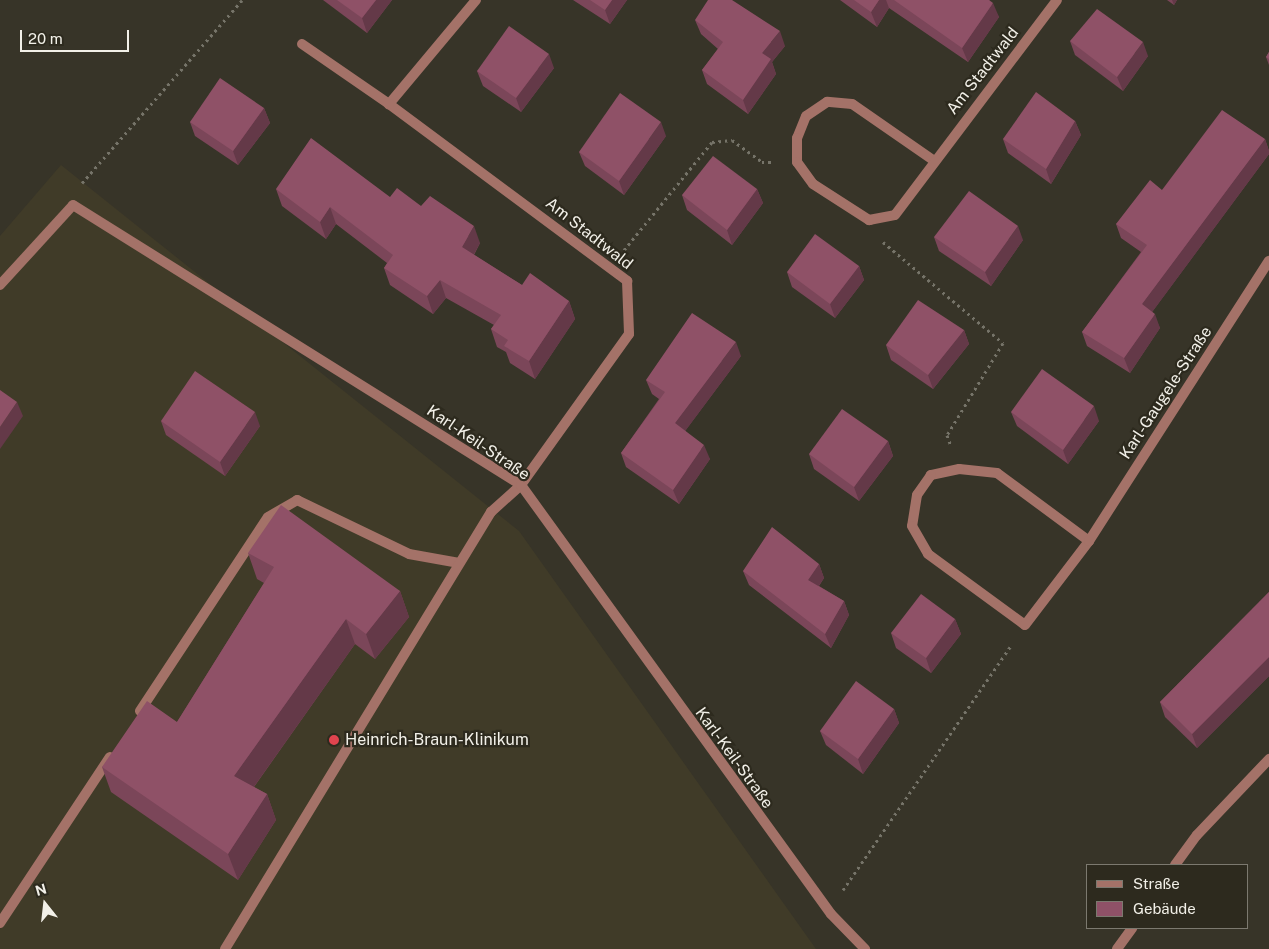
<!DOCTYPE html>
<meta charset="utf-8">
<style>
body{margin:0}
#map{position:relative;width:1269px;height:949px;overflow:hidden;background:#373428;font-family:"Public Sans",sans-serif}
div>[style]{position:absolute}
.built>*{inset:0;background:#403b28}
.path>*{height:3px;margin-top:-1.5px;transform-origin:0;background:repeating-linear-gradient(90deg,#767469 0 2.5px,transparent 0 6.5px)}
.service>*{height:10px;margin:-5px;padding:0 5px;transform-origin:5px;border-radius:5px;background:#a47268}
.minor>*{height:10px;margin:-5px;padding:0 5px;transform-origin:5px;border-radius:5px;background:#a47268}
.wall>*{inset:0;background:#7b4659}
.shaded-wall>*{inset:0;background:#643948}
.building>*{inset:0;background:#8f5167}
.dots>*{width:14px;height:14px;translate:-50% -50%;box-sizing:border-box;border:2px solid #2d2a1e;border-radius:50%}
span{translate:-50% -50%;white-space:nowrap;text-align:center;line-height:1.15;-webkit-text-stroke:4.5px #2d2a1e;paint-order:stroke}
.street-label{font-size:16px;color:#f2f0e8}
.poi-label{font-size:16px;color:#f2f0e8}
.left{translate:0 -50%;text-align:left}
.legend{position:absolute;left:1086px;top:864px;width:162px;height:65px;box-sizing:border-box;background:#2d2a1e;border:1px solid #7c796f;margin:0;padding:6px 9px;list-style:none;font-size:15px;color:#f2f0e8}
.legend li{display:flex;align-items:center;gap:10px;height:25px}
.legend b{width:25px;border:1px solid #7c796f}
.north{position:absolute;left:20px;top:879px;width:50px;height:50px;-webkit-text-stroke:4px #2d2a1e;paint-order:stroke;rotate:344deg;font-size:14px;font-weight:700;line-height:20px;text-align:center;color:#f2f0e8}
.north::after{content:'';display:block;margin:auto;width:18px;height:22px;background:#f2f0e8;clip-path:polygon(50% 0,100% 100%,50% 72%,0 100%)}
.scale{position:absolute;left:20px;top:30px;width:109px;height:22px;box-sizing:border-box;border:2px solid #f2f0e8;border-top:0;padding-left:6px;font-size:15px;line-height:18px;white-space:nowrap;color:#f2f0e8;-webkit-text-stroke:4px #2d2a1e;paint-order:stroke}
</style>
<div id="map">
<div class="built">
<div style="clip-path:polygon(61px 165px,519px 531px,816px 949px,0 949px,0 236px)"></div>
</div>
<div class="path">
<div style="left:82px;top:183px;width:243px;rotate:-48.8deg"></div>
<div style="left:883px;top:242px;width:157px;rotate:40.1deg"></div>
<div style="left:1003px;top:343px;width:108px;rotate:121.3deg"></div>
<div style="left:947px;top:435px;width:12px;rotate:70deg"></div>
<div style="left:624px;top:250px;width:139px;rotate:-50.8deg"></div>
<div style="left:712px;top:142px;width:20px;rotate:-6deg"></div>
<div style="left:732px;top:140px;width:37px;rotate:36deg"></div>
<div style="left:762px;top:162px;width:10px"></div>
<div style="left:843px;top:890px;width:298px;rotate:-55.5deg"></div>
</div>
<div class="service">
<div style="left:140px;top:711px;width:232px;rotate:-56.6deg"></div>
<div style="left:268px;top:517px;width:34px;rotate:-30deg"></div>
<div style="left:297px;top:500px;width:124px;rotate:25.7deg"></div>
<div style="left:409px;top:554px;width:51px;rotate:10.2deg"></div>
<div style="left:0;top:923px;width:199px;rotate:-56.5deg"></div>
<div style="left:225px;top:949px;width:512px;rotate:-58.67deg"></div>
<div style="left:491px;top:512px;width:40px;rotate:-42deg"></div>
</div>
<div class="minor">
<div style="left:476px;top:0;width:136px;rotate:129.9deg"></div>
<div style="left:389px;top:104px;width:297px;rotate:36.6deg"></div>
<div style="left:627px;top:281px;width:53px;rotate:87.8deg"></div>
<div style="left:629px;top:334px;width:186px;rotate:125.6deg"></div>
<div style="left:302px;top:44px;width:106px;rotate:34.6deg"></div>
<div style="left:933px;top:160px;width:98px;rotate:-145.3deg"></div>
<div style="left:852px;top:104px;width:25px;rotate:-175deg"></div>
<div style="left:827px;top:102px;width:25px;rotate:146deg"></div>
<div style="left:806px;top:116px;width:24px;rotate:112deg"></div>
<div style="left:797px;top:138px;width:24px;rotate:90deg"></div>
<div style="left:797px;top:162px;width:27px;rotate:54deg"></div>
<div style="left:813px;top:184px;width:67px;rotate:32.7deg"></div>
<div style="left:869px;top:220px;width:26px;rotate:-11deg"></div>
<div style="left:895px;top:215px;width:269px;rotate:-53deg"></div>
<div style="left:0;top:285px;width:108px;rotate:-47.6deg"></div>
<div style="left:73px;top:205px;width:528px;rotate:32.01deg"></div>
<div style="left:521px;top:485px;width:529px;rotate:54.15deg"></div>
<div style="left:831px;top:914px;width:49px;rotate:45.8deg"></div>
<div style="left:1089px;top:541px;width:114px;rotate:-143.5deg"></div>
<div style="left:997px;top:473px;width:38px;rotate:-174deg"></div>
<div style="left:959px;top:469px;width:29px;rotate:168deg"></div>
<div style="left:931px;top:475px;width:24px;rotate:125deg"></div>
<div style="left:917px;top:495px;width:31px;rotate:99deg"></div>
<div style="left:912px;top:526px;width:32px;rotate:60deg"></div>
<div style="left:928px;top:554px;width:120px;rotate:36.2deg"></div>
<div style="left:1025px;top:625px;width:106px;rotate:-52.7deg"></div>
<div style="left:1089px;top:541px;width:333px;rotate:-57.3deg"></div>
<div style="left:1175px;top:865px;width:37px;rotate:-54deg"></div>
<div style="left:1197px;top:835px;width:105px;rotate:-46.5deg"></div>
<div style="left:1117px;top:949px;width:26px;rotate:-54deg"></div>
</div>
<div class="wall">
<div style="clip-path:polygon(323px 0,392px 0,367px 33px)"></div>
<div style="clip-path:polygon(573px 0,627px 0,610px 24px)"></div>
<div style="clip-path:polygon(840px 0,989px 0,999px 17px,968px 62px,889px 8px,877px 27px)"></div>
<div style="clip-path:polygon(1167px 0,1177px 0,1174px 5px)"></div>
<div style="clip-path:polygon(695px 20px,785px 46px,772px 62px,776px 74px,748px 114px,707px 84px,702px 70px,718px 49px,701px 34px)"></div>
<div style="clip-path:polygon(1070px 41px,1148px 56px,1123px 91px,1075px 55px)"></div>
<div style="clip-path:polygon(1269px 52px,1269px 65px,1266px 57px)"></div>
<div style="clip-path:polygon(554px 68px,521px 112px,483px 86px,477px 71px)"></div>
<div style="clip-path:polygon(264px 108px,270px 123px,238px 165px,195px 136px,190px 122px)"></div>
<div style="clip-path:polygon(1075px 121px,1081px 135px,1051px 184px,1008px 153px,1003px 139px)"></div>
<div style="clip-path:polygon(666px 136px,624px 195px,585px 166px,579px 152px)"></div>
<div style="clip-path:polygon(1265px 139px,1269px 151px,1269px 154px,1152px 312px,1160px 328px,1130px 373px,1087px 346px,1082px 332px,1141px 252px,1121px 238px,1116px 224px,1162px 190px)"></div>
<div style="clip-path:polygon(276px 189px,390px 197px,421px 206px,480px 243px,474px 255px,522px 285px,569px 301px,575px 319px,535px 379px,510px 363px,506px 352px,497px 347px,491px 329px,494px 325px,446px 298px,433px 314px,390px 285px,384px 268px,387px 263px,336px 224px,326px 239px,282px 206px)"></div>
<div style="clip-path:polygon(757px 189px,763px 203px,732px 245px,687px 210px,682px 195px)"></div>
<div style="clip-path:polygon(934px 237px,1023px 240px,991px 286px,939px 251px)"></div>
<div style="clip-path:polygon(859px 266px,864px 280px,835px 318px,792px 287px,787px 272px)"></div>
<div style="clip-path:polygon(964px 330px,969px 344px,933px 389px,891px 360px,886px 345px)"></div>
<div style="clip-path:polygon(741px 356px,685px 431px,710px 459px,679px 504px,626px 467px,621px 453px,659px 399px,652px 394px,646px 380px)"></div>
<div style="clip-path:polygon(1011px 412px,1099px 421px,1068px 464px,1017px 426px)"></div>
<div style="clip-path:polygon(161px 421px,260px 426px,225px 476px,166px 435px)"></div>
<div style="clip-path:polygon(888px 441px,893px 456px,859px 501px,814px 469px,809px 454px)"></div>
<div style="clip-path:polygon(248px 553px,400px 591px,409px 617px,375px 659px,355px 644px,254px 787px,267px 794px,276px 820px,238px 880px,111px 792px,102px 767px,177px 722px,264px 583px,257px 579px)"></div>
<div style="clip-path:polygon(819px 564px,824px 578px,819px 586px,844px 601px,849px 615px,831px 648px,749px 585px,743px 571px)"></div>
<div style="clip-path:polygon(1269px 592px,1269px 676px,1197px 748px,1165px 717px,1160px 702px)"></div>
<div style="clip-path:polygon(955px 619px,961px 634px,931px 673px,896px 648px,891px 633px)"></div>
<div style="clip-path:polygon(894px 709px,899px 723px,863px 774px,826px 745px,820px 731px)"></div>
</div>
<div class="shaded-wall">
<div style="clip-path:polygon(376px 0,392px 0,367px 33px,362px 18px)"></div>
<div style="clip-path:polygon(612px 0,627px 0,610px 24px,605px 10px)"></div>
<div style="clip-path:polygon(879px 0,886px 0,889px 8px,877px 27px,871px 12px)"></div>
<div style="clip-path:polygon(1172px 0,1177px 0,1174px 5px)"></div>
<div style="clip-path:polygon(993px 3px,999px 17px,968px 62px,962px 48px)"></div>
<div style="clip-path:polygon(780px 31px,785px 46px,772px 62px,776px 74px,748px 114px,743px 100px,762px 53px)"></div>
<div style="clip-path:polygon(1143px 42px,1148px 56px,1123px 91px,1117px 77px)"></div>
<div style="clip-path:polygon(549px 54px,554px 68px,521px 112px,516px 98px)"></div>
<div style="clip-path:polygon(264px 108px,270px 123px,238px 165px,233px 151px)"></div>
<div style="clip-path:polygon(1075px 121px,1081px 135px,1051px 184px,1046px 169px)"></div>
<div style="clip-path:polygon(661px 122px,666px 136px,624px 195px,619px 181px)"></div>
<div style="clip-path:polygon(1265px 139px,1269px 151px,1269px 154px,1147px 319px,1142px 304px)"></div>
<div style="clip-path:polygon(757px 189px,763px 203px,732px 245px,727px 230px)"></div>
<div style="clip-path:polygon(330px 207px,336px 224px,326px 239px,320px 222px)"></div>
<div style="clip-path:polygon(474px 226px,480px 243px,468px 265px,462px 247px)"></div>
<div style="clip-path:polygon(1018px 226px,1023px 240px,991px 286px,985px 272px)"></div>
<div style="clip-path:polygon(859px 266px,864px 280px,835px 318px,830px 304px)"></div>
<div style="clip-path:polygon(440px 280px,446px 298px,433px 314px,427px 296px)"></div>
<div style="clip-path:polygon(569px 301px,575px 319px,535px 379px,529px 361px)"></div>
<div style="clip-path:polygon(1155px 314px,1160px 328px,1130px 373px,1124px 358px)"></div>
<div style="clip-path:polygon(964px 330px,969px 344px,933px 389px,928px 375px)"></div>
<div style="clip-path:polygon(736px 342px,741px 356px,680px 438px,675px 423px)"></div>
<div style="clip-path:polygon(17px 402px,23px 416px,0 449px,0 427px)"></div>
<div style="clip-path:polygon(1094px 406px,1099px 421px,1068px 464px,1063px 450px)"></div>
<div style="clip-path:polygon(255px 412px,260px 426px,225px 476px,220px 462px)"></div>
<div style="clip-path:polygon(888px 441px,893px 456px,859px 501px,854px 487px)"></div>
<div style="clip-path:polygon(704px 445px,710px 459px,679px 504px,673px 490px)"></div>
<div style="clip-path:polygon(819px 564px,824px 578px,813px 594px,808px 580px)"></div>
<div style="clip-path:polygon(400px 591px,409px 617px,375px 659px,366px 634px)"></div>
<div style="clip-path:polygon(844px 601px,849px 615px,831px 648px,825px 634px)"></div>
<div style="clip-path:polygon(346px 619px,355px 644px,243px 802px,234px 776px)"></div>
<div style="clip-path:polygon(955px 619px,961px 634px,931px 673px,926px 658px)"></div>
<div style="clip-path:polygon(1269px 657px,1269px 676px,1197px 748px,1192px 734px)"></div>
<div style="clip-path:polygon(894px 709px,899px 723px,863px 774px,858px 759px)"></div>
<div style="clip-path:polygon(267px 794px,276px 820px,238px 880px,228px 854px)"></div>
</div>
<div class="building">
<div style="clip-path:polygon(337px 0,376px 0,362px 18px)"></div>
<div style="clip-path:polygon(590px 0,612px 0,605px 10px)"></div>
<div style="clip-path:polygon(708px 0,732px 0,780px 31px,762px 53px,771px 59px,743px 100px,702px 70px,723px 42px,695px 20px)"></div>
<div style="clip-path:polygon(854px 0,879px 0,871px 12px)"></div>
<div style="clip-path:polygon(894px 0,989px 0,993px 3px,962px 48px)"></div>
<div style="clip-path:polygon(1097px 9px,1143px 42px,1117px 77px,1070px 41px)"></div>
<div style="clip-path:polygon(509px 26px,549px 54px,516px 98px,477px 71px)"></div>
<div style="clip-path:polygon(1269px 52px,1269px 59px,1266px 57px)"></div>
<div style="clip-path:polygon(220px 78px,264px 108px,233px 151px,190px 122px)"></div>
<div style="clip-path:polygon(1036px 92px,1075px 121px,1046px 169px,1003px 139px)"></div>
<div style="clip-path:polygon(620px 93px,661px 122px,619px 181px,579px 152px)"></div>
<div style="clip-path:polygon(1222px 110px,1265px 139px,1142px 304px,1155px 314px,1124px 358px,1082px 332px,1147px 245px,1116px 224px,1150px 180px,1162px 190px)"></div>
<div style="clip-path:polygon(311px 138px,390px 197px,397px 188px,421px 206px,430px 196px,474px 226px,462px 247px,522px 285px,530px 273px,569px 301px,529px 361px,504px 346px,508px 340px,491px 329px,501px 315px,440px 280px,427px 296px,384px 268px,393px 255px,330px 207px,320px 222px,276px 189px)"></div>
<div style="clip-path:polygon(713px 156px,757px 189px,727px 230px,682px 195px)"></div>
<div style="clip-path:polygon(969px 191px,1018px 226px,985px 272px,934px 237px)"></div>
<div style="clip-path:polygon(815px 234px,859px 266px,830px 304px,787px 272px)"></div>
<div style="clip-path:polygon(918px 300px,964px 330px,928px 375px,886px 345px)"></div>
<div style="clip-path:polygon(692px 313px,736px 342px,675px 423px,704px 445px,673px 490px,621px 453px,665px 392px,646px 380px)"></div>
<div style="clip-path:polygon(1042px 369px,1094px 406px,1063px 450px,1011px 412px)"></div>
<div style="clip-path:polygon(195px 371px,255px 412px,220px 462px,161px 421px)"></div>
<div style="clip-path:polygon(0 390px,17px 402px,0 427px)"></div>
<div style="clip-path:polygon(842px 409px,888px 441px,854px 487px,809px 454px)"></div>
<div style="clip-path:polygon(281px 505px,400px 591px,366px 634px,346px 619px,234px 776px,267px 794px,228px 854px,102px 767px,147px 701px,177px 722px,274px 567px,248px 553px)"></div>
<div style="clip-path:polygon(772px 527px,819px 564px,808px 580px,844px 601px,825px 634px,743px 571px)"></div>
<div style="clip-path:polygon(1269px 592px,1269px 657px,1192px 734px,1160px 702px)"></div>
<div style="clip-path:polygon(921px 594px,955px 619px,926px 658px,891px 633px)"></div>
<div style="clip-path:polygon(856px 681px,894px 709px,858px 759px,820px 731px)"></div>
</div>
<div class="dots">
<div style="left:334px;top:740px;background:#e0444e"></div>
</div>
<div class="street-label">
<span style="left:983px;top:71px;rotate:-52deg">Am Stadtwald</span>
<span style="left:589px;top:234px;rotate:38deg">Am Stadtwald</span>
<span style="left:1166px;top:393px;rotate:-57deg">Karl-Gaugele-Straße</span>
<span style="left:478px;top:443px;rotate:34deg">Karl-Keil-Straße</span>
<span style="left:734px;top:758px;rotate:54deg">Karl-Keil-Straße</span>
</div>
<div class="poi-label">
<span class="left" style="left:345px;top:740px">Heinrich-Braun-Klinikum</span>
</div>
<ul class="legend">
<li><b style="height:6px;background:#a47268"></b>Straße</li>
<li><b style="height:14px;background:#8f5167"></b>Gebäude</li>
</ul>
<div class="north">N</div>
<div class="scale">20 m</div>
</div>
